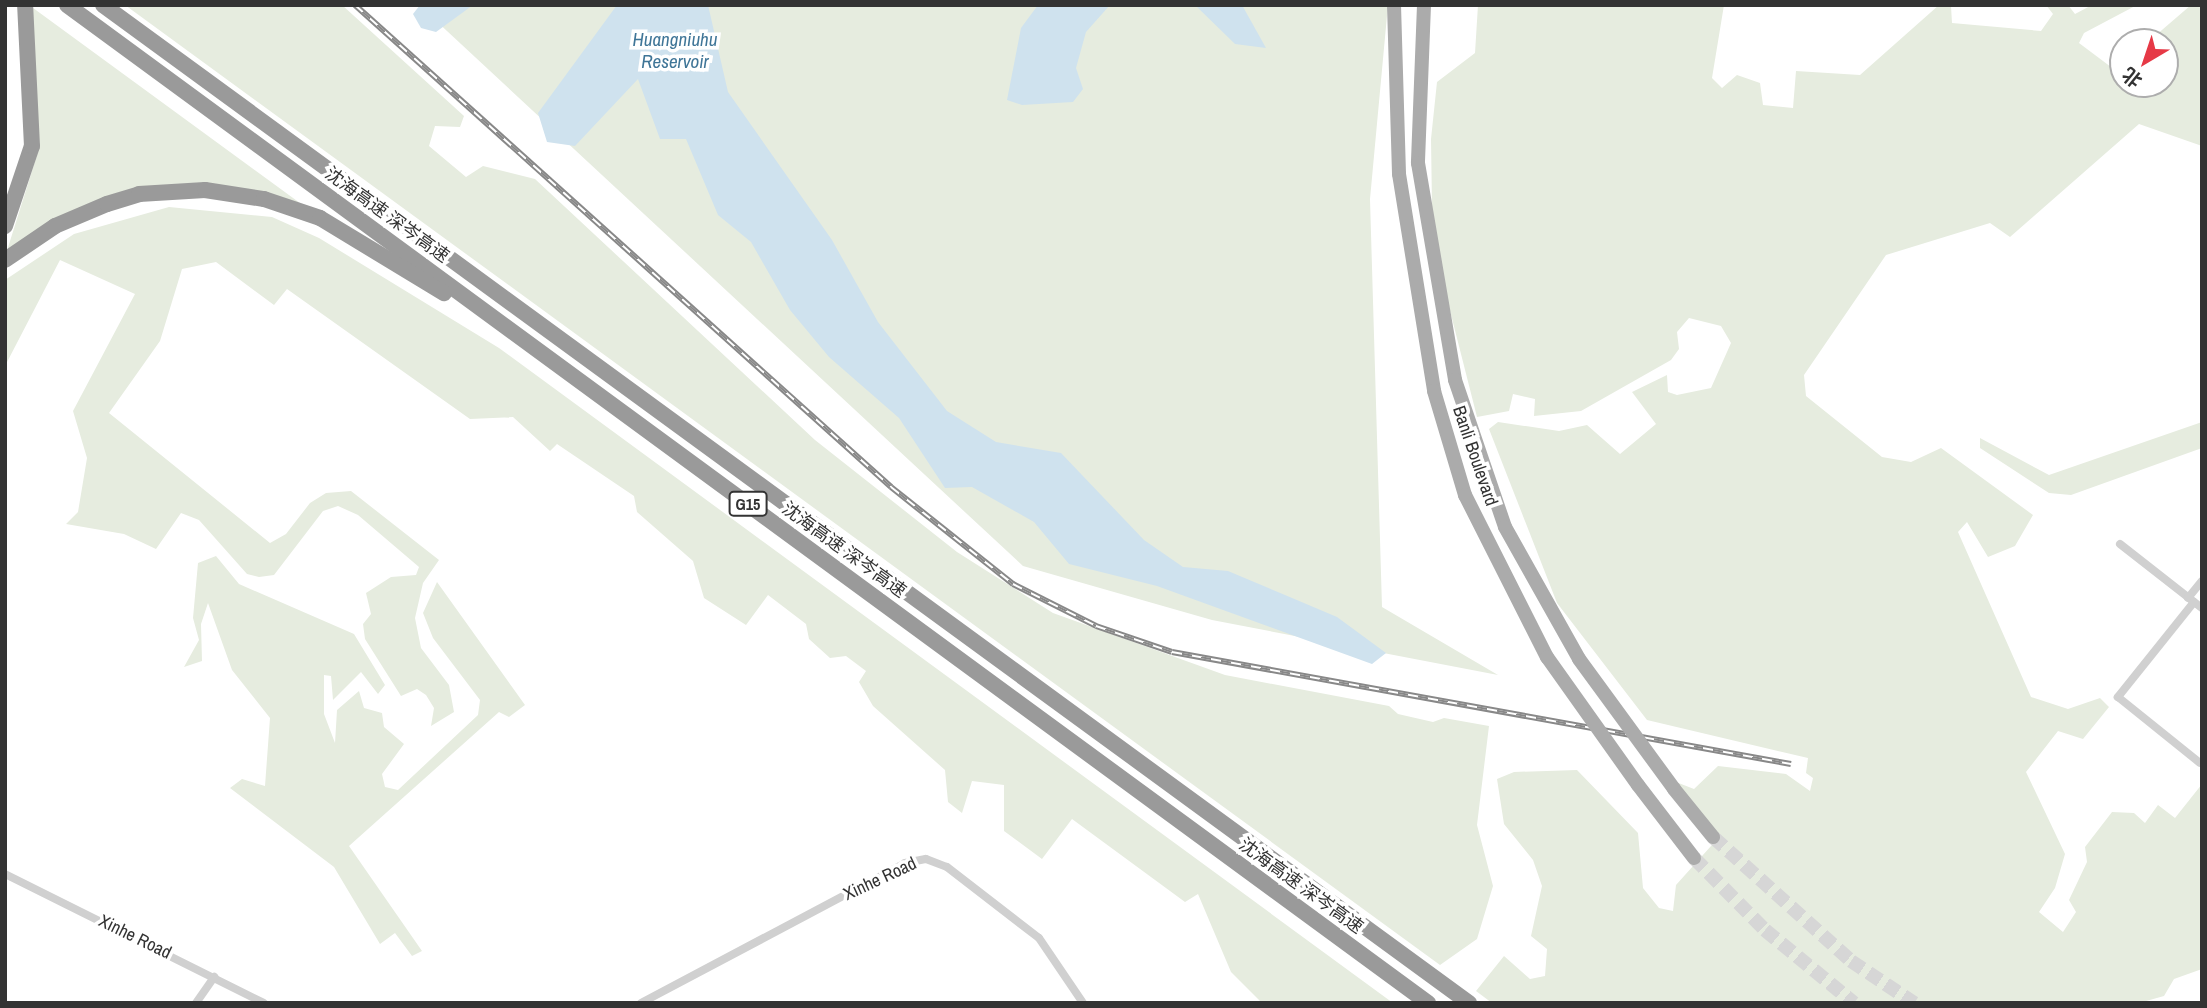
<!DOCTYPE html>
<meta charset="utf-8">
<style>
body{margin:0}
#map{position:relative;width:2207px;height:1008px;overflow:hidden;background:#fff;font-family:"Archivo Narrow","Noto Sans SC",sans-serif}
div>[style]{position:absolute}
.green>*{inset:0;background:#e6ecdf}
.water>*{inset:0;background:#cfe2ee}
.primary-tunnel>*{height:14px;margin-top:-7px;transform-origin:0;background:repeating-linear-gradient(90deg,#d6d6d6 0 14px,transparent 0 21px)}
.minor>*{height:8px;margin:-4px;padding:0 4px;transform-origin:4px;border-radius:4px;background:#d0d0d0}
.primary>*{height:14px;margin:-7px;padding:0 7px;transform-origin:7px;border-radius:7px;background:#ababab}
.motorway>*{height:16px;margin:-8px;padding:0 8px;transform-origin:8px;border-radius:8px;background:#9a9a9a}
.rail>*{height:6px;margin-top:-3px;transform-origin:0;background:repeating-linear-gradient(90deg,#fff 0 10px,#888 0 20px);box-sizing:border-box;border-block:2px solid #888}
.primary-bridge>*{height:14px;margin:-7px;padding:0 7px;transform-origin:7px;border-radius:7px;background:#ababab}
span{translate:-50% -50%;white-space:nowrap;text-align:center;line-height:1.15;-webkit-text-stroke:7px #fff;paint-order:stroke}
.shield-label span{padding:2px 5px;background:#fff;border:2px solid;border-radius:5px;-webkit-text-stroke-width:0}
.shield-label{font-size:16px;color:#333;font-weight:700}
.street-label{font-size:18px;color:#333}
.water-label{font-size:19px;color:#3f7597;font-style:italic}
.frame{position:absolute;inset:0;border:7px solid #333;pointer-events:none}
.north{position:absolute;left:2109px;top:28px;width:70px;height:70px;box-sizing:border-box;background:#fff;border:2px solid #adadad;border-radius:50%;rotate:219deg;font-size:19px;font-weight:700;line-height:28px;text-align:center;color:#333}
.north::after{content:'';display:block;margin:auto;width:24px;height:32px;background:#e63946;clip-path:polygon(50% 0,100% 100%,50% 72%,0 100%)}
</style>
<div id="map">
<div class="green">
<div style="clip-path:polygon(27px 5px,29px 5px,304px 206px,149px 188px,5px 257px,37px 155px)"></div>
<div style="clip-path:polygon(125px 5px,342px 5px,464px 116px,460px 127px,435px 126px,429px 146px,466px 177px,483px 166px,535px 179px,815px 440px,957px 552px,1053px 613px,1225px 675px,1389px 706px,1398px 714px,1433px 722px,1444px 718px,1489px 726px,1477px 825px,1493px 886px,1477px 939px,1440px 965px)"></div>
<div style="clip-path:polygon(419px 5px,1388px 5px,1370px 199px,1382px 607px,1498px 675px,1212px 620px,1023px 566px)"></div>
<div style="clip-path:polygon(1478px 5px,1724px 5px,1712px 78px,1722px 88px,1737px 75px,1760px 83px,1763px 105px,1793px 108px,1796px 71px,1860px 75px,1939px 5px,1951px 6px,1952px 23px,2041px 31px,2053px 14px,2046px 5px,2068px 5px,2075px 14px,2092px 5px,2137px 5px,2084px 33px,2079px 43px,2115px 70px,2123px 63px,2123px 84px,2165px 84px,2165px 42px,2148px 42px,2191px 5px,2202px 5px,2202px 146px,2139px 124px,2010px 237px,1990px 223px,1886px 255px,1804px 375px,1806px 396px,1882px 457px,1911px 462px,1941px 448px,2033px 515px,2015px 546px,1988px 557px,1967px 522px,1958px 532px,2031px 697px,2068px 709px,2100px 698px,2109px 707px,2083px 739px,2058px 731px,2026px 772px,2065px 854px,2055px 888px,2039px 912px,2063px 932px,2076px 912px,2069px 900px,2087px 862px,2085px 847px,2112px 812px,2134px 813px,2145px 823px,2158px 805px,2175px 818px,2202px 784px,2202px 969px,2174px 979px,2164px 996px,2139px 1003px,1492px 1003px,1476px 991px,1504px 956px,1530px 979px,1545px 976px,1547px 949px,1531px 936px,1542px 886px,1533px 860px,1504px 824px,1497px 779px,1514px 772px,1577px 770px,1638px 833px,1643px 888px,1659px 908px,1673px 911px,1676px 885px,1720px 836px,1670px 790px,1676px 782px,1694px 789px,1718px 766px,1786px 774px,1810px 791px,1813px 778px,1806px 773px,1808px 758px,1647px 720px,1557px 603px,1489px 429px,1498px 422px,1559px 431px,1587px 425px,1620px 454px,1656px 424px,1632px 392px,1667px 375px,1668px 392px,1677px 395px,1711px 388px,1731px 343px,1721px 326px,1689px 318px,1677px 332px,1679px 349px,1671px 360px,1581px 411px,1534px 416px,1535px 399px,1513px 394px,1509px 411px,1477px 417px,1445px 291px,1432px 207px,1431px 139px,1437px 82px,1475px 53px)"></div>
<div style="clip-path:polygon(169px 207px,272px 217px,319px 238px,499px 348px,1393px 1003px,1262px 1003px,1231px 972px,1198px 894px,1185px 902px,1072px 819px,1042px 859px,1004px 831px,1004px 785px,972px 781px,962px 813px,948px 802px,945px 770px,873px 706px,859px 682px,866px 671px,846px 656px,830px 658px,809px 639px,806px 624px,768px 595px,746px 625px,704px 598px,693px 561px,637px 512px,634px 496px,557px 444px,550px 451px,513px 417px,470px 419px,287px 289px,274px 305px,216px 262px,182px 269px,160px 341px,109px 413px,270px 543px,286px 534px,310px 503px,326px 493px,351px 491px,439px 560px,423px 583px,415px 618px,421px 648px,449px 685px,454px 712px,431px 726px,434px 708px,426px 695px,417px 689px,401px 696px,365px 639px,363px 624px,371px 614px,366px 593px,391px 577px,416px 575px,419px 567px,358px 515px,338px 506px,323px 511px,274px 575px,259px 577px,247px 574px,199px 520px,181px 513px,156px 549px,124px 534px,66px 524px,78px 512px,87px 458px,73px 411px,135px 294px,60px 260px,5px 366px,5px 280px,74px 234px)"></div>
<div style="clip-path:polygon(2202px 422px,2202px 448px,2071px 495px,2049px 493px,1980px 448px,1980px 438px,2049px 475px)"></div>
<div style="clip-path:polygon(216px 556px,239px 584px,354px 634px,385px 685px,378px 694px,361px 672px,333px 700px,331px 676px,324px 675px,324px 714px,335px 743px,337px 710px,359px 691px,364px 708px,382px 713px,384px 727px,404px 744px,382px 774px,385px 787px,398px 790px,478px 715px,480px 700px,433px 638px,423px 613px,437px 582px,525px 705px,509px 717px,499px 712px,349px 846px,422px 951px,412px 956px,395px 933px,380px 944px,334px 867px,230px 788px,242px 779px,265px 786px,270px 718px,232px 670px,208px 603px,201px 624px,202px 661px,184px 667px,199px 640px,193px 618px,198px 563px)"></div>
</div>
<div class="water">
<div style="clip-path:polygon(420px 5px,473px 5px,436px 32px,421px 28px,413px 14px)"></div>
<div style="clip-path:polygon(617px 5px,708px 5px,728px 92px,832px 240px,878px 322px,947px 411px,996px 442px,1061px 453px,1144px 540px,1183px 567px,1228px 571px,1285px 595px,1337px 617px,1386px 653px,1372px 664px,1157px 586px,1069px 564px,1034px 522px,972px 487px,945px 488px,899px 418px,829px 357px,790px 310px,751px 242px,718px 215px,686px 139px,660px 139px,638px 79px,575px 146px,547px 142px,538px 113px)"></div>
<div style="clip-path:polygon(1038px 5px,1110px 5px,1086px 32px,1076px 68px,1083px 89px,1073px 102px,1022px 105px,1007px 100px,1021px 28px)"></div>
<div style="clip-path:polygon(1195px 5px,1242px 5px,1266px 48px,1235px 44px)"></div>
</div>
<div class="primary-tunnel">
<div style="left:1713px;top:837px;width:186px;rotate:41.9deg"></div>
<div style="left:1851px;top:961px;width:76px;rotate:33.7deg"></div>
<div style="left:1694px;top:858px;width:101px;rotate:45.4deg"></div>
<div style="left:1765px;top:930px;width:115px;rotate:39.4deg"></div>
</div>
<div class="minor">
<div style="left:2120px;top:544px;width:104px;rotate:38deg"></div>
<div style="left:2188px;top:598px;width:22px;rotate:-51deg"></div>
<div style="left:2194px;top:602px;width:122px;rotate:128.7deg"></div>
<div style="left:2118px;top:697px;width:105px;rotate:38.8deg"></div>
<div style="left:5px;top:874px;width:289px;rotate:26.5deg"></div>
<div style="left:196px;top:1003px;width:32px;rotate:-55deg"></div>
<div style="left:641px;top:1003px;width:299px;rotate:-27.9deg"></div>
<div style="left:905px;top:863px;width:21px;rotate:-11deg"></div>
<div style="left:926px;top:859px;width:22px;rotate:21deg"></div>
<div style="left:947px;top:867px;width:116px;rotate:37.7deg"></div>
<div style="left:1039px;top:938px;width:78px;rotate:55.9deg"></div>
</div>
<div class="primary">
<div style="left:1394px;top:5px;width:169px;rotate:88.3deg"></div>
<div style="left:1399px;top:174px;width:220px;rotate:80.8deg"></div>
<div style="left:1434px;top:391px;width:109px;rotate:73.4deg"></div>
<div style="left:1465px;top:495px;width:182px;rotate:63.2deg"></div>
<div style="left:1424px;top:5px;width:158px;rotate:92.2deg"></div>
<div style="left:1418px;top:163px;width:220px;rotate:80.3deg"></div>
<div style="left:1455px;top:380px;width:155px;rotate:71.2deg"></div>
<div style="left:1505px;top:527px;width:151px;rotate:60.7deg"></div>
<div style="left:1638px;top:785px;width:92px;rotate:52.5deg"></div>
<div style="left:1674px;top:789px;width:62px;rotate:50.9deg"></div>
</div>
<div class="motorway">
<div style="left:67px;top:5px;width:1688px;rotate:36.25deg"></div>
<div style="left:103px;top:5px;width:1692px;rotate:36.15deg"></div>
<div style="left:5px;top:226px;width:84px;rotate:-71.4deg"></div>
<div style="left:32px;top:146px;width:141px;rotate:-92.8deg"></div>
<div style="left:5px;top:260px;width:60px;rotate:-34.2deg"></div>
<div style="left:55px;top:226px;width:56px;rotate:-22.9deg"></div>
<div style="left:107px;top:204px;width:34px;rotate:-17deg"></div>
<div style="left:139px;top:194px;width:66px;rotate:-3.5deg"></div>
<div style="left:205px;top:190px;width:60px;rotate:8.7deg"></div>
<div style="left:264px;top:199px;width:59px;rotate:18.7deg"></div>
<div style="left:320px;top:218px;width:145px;rotate:31.2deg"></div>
</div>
<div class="rail">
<div style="left:355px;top:5px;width:721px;rotate:41.96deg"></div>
<div style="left:891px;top:487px;width:156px;rotate:38.5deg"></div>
<div style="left:1013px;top:584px;width:93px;rotate:26.8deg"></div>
<div style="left:1096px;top:626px;width:80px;rotate:18.9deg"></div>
<div style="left:1172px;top:652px;width:629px;rotate:10.26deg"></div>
</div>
<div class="primary-bridge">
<div style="left:1547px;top:657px;width:157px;rotate:54.6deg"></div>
<div style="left:1579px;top:659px;width:161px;rotate:53.8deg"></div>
</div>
<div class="shield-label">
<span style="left:748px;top:504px">G15</span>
</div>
<div class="street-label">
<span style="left:387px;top:215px;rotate:36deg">沈海高速 深岑高速</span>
<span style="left:1475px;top:456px;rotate:71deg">Banli Boulevard</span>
<span style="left:844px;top:550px;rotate:36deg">沈海高速 深岑高速</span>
<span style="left:880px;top:879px;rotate:-25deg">Xinhe Road</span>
<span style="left:1301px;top:886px;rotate:36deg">沈海高速 深岑高速</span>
<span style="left:135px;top:937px;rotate:26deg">Xinhe Road</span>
</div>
<div class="water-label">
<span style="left:675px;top:51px">Huangniuhu<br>Reservoir</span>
</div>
<div class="frame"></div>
<div class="north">北</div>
</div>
